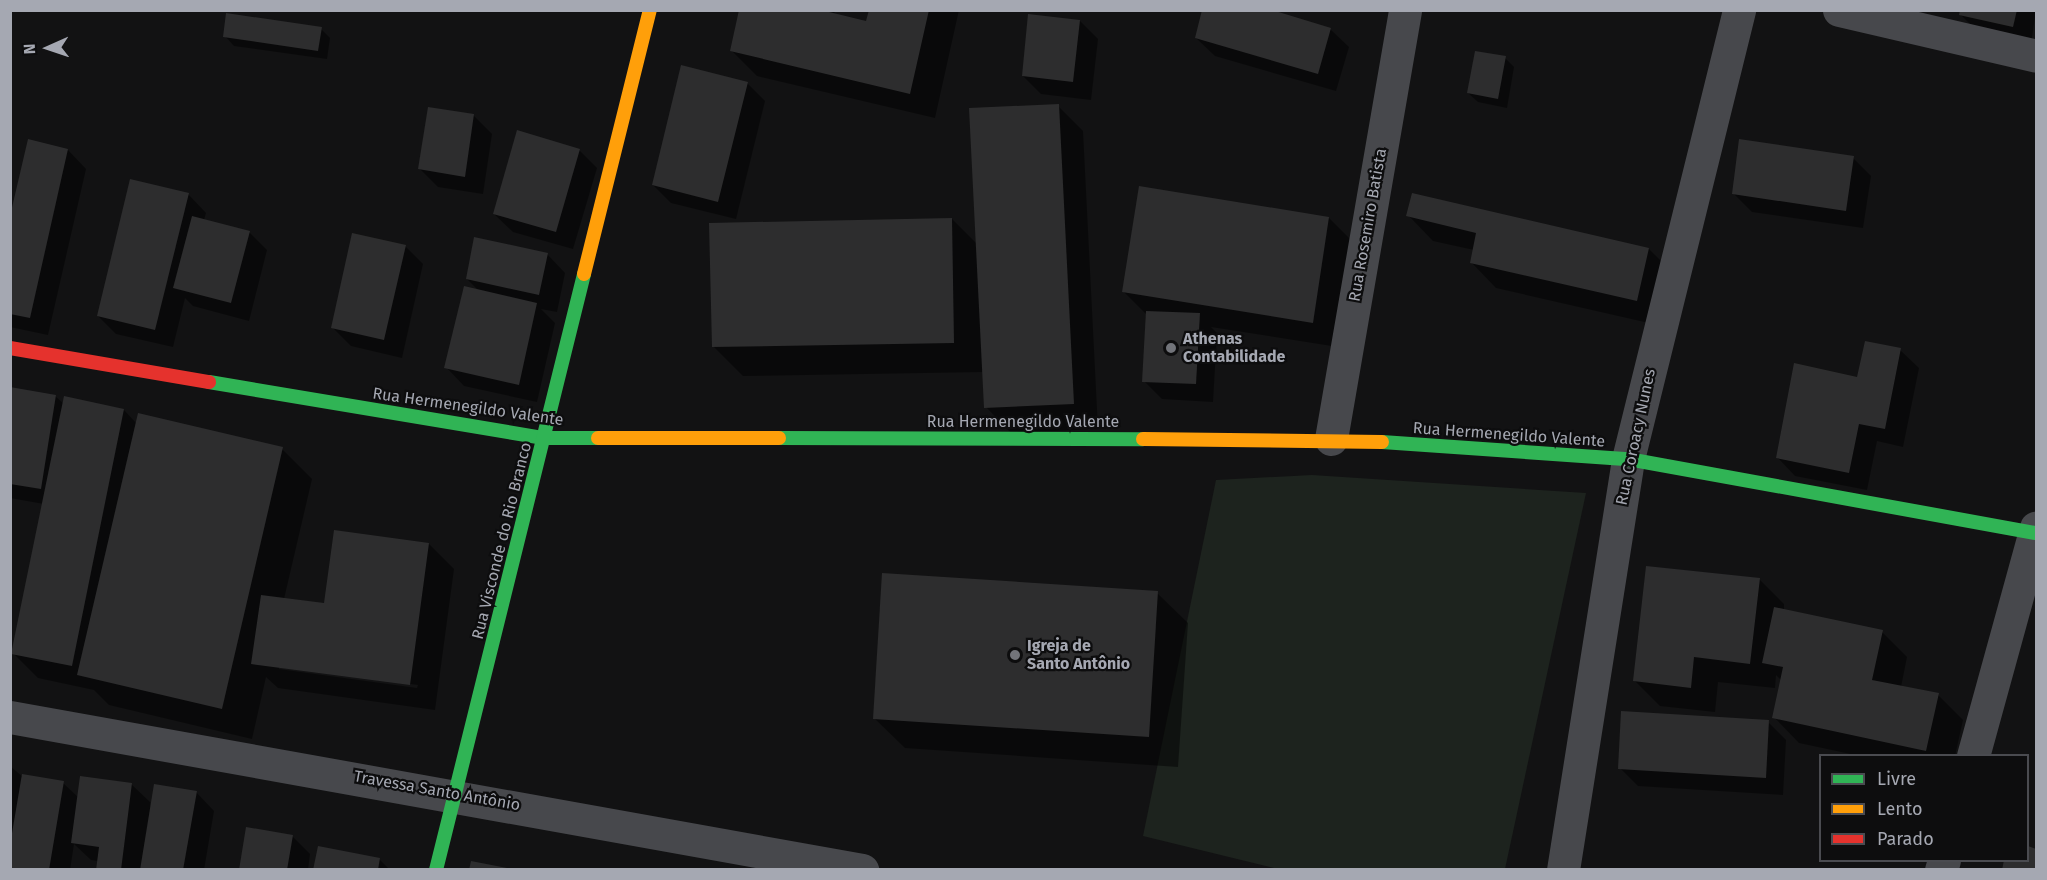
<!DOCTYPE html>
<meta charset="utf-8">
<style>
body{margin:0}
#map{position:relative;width:2047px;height:880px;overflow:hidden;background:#121213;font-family:"Fira Sans",sans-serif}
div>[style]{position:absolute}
.green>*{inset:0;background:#1d231e}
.shadow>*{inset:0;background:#0007}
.building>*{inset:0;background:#2d2d2e}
.street>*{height:33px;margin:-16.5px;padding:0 16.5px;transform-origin:16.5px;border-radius:16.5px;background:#47484c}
.fast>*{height:14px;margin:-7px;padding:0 7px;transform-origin:7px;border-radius:7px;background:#30b455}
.slow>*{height:14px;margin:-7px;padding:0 7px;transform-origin:7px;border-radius:7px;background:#ff9f0a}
.jam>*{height:14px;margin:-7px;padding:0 7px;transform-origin:7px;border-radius:7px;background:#e5322d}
.dots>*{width:16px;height:16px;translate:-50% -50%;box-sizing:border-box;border:3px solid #0d0d0e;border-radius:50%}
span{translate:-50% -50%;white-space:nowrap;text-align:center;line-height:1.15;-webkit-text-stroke:4.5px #0d0d0e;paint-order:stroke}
.street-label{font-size:16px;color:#a5a8b2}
.poi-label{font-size:16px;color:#a5a8b2;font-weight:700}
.left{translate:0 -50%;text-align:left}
.frame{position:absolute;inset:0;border:12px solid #a5a8b2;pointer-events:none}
.legend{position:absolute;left:1819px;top:754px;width:210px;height:108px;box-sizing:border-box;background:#0d0d0e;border:2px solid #4a4b50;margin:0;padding:8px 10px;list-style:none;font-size:18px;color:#a5a8b2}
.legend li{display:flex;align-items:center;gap:12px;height:30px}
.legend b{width:30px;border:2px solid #4a4b50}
.north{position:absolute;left:18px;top:18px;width:60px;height:60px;-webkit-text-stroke:4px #0d0d0e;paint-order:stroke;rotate:267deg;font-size:16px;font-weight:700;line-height:24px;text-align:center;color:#a5a8b2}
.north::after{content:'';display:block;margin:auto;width:21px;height:27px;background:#a5a8b2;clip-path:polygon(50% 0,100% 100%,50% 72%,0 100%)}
</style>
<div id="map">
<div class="green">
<div style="clip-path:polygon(1312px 475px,1586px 493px,1505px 869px,1278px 869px,1143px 836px,1216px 480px)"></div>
</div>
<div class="shadow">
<div style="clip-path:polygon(741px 10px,835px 10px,834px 15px,867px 23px,870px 10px,959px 10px,935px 118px,757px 76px,732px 51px)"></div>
<div style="clip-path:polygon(1961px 10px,2036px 10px,2031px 44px,1979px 33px,1961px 15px)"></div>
<div style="clip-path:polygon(1080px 21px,1098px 39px,1091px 100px,1041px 94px,1023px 76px)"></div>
<div style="clip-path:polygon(321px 29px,330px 38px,327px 59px,234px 46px,225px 36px)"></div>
<div style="clip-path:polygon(1330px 29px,1349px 47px,1336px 91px,1215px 56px,1196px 38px)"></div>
<div style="clip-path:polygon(1505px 58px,1514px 67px,1507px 108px,1478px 102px,1468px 93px)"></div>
<div style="clip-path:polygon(747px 83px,765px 101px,736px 219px,671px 203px,653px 185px)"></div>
<div style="clip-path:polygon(1058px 106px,1083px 131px,1098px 429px,1011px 433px,986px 407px,984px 372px,743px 376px,713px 346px,952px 219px,978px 245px)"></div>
<div style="clip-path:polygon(474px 116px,492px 134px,483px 194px,438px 187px,420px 169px)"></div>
<div style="clip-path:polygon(68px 150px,86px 169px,48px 335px,10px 327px,10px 209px,13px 211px)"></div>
<div style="clip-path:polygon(579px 150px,597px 168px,573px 249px,513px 232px,494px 214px)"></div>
<div style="clip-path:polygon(1853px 158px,1871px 176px,1863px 228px,1752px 212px,1734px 194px)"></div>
<div style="clip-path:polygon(188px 194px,206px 213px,204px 220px,249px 232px,267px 250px,249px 321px,193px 306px,185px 298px,173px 347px,116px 334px,98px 316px)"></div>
<div style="clip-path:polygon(1413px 195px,1649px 249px,1674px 274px,1662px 326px,1496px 288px,1471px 262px,1474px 250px,1433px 241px,1408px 215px)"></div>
<div style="clip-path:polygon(1329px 218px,1354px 243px,1338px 347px,1211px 327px,1217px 333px,1213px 402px,1162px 399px,1144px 381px,1148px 316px,1124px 292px)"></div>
<div style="clip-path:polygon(405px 246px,423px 264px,402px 358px,351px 346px,333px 328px)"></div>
<div style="clip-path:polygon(547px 254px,565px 273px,557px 312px,541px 309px,555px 323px,537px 402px,464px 386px,446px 367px,479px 291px,467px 279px)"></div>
<div style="clip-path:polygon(1900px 350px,1919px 368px,1903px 447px,1877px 441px,1867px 490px,1795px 476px,1777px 457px,1858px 378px)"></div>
<div style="clip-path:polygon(evenodd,10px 389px,55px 396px,64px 404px,124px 410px,137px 424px,282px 449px,312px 479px,284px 599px,325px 605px,429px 544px,454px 569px,435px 710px,278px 688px,266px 677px,252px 739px,109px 705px,94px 690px,38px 678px,13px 653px,44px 504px,10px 498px,10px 389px,279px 666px,418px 685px,417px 688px,279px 669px,279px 666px)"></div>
<div style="clip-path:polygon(1759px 579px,1784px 604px,1784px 610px,1882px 632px,1907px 657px,1901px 687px,1938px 695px,1963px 720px,1955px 756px,1860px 756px,1799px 743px,1774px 717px,1781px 680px,1776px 675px,1775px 688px,1718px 682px,1715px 712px,1660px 706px,1635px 681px)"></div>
<div style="clip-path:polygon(1157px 593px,1188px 623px,1178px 767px,905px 748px,874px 718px)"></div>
<div style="clip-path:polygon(1768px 722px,1786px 740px,1783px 795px,1638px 786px,1620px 768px)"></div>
<div style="clip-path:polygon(10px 766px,23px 777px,63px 783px,79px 798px,131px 784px,150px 802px,151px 810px,196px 792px,214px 811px,204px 870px,97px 870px,98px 861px,91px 860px,74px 844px,70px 870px,10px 870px)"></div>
<div style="clip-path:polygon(292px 836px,310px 854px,308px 870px,240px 870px)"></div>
<div style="clip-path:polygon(379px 859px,390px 870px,315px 870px)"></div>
</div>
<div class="building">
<div style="clip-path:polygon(739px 10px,821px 10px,866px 21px,869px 10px,929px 10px,910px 94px,730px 51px)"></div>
<div style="clip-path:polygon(1202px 10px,1272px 10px,1331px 28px,1318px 74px,1195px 38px)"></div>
<div style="clip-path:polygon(1960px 10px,2017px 10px,2013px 27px,1959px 15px)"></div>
<div style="clip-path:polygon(226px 13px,322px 27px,318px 51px,223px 37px)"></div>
<div style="clip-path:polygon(1028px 14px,1080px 20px,1073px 82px,1022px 76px)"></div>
<div style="clip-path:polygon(1475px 51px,1506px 56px,1498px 99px,1467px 93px)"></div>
<div style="clip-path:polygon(681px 65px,748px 82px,718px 202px,652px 185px)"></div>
<div style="clip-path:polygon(1059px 104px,1074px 404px,984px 408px,969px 108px)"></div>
<div style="clip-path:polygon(428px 107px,474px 114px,465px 177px,418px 169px)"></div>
<div style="clip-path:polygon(517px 130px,580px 149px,556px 232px,493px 214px)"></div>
<div style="clip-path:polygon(28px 139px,68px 149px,30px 318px,10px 314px,10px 216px)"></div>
<div style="clip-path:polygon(1739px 139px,1854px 156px,1846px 211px,1732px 194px)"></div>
<div style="clip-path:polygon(130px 179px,189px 193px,155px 330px,97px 316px)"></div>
<div style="clip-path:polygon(1139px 186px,1329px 217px,1313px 323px,1122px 292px)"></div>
<div style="clip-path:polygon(1412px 193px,1649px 248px,1637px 301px,1470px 263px,1476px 233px,1406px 216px)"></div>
<div style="clip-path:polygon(192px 216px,250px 231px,231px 303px,173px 288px)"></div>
<div style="clip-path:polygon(952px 218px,954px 343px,712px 347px,709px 223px)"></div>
<div style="clip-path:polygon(352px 233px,406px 245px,384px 340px,331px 328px)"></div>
<div style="clip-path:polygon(474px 237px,548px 253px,539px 295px,466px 279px)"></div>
<div style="clip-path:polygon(464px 286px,537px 303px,519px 385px,444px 368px)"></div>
<div style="clip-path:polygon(1146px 311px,1200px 313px,1196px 384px,1142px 382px)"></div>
<div style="clip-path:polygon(1865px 341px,1901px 348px,1885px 429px,1859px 424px,1849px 473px,1776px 458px,1794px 363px,1857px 377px)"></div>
<div style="clip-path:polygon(10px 387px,56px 395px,41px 489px,10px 484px)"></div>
<div style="clip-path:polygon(64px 396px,124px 409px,72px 666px,11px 654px)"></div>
<div style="clip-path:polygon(138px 413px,283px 447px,222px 709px,77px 675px)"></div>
<div style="clip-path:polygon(334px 530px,429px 543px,410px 685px,251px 664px,261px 595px,324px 603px)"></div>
<div style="clip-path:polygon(1646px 566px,1760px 578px,1750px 664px,1694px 657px,1691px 688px,1633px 681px)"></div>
<div style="clip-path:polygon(882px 573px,1158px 591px,1149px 737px,873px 719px)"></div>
<div style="clip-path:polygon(1774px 607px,1883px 630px,1872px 680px,1939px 693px,1926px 751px,1772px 718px,1783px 667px,1762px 663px)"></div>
<div style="clip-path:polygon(1621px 711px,1769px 720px,1766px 778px,1618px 769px)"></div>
<div style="clip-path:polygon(22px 774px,64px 781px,49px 870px,10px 870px,10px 845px)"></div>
<div style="clip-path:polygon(80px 776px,132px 783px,121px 870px,96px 870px,99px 847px,71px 843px)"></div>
<div style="clip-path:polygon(154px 784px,197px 791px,183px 870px,140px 870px)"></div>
<div style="clip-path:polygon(246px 827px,293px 835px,287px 870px,239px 870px)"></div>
<div style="clip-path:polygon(318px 846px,380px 858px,378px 870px,313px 870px)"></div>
<div style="clip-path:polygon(2028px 846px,2036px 849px,2036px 870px,2002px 870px,2004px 860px,2028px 860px)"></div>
<div style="clip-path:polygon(471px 861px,507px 868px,507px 870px,469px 870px)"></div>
</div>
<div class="street">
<div style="left:1839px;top:10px;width:202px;rotate:13.1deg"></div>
<div style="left:1331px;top:439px;width:435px;rotate:-80.2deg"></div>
<div style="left:10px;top:717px;width:866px;rotate:10.18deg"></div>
<div style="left:1973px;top:756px;width:237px;rotate:-74.6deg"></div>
<div style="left:1563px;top:870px;width:416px;rotate:-81deg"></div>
<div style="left:1628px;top:459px;width:463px;rotate:-76.1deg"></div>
<div style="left:1941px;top:870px;width:10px;rotate:-73deg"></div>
</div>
<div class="fast">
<div style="left:209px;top:382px;width:341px;rotate:9.5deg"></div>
<div style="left:545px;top:438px;width:53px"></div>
<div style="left:779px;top:438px;width:364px;rotate:0.2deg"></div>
<div style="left:1382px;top:442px;width:247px;rotate:4deg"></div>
<div style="left:1628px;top:459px;width:414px;rotate:10.3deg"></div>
<div style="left:436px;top:870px;width:614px;rotate:-76.05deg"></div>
</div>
<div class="slow">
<div style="left:584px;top:274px;width:272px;rotate:-76deg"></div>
<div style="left:598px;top:438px;width:181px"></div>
<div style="left:1143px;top:439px;width:239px;rotate:0.7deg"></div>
</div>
<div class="jam">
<div style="left:10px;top:348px;width:202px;rotate:9.7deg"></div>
</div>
<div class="dots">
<div style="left:1171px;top:348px;background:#72747a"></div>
<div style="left:1015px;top:655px;background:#72747a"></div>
</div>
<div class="street-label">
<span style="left:1368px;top:225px;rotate:-80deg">Rua Rosemiro Batista</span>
<span style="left:468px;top:407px;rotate:8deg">Rua Hermenegildo Valente</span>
<span style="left:1023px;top:422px">Rua Hermenegildo Valente</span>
<span style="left:1509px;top:435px;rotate:4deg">Rua Hermenegildo Valente</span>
<span style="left:1636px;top:437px;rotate:-78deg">Rua Coroacy Nunes</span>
<span style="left:502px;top:541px;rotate:-76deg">Rua Visconde do Rio Branco</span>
<span style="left:437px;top:791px;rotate:10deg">Travessa Santo Antônio</span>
</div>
<div class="poi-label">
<span class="left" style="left:1183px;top:348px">Athenas<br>Contabilidade</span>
<span class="left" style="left:1027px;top:655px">Igreja de<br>Santo Antônio</span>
</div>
<div class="frame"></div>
<ul class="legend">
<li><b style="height:8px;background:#30b455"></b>Livre</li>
<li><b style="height:8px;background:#ff9f0a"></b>Lento</li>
<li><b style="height:8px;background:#e5322d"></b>Parado</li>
</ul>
<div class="north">N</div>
</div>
